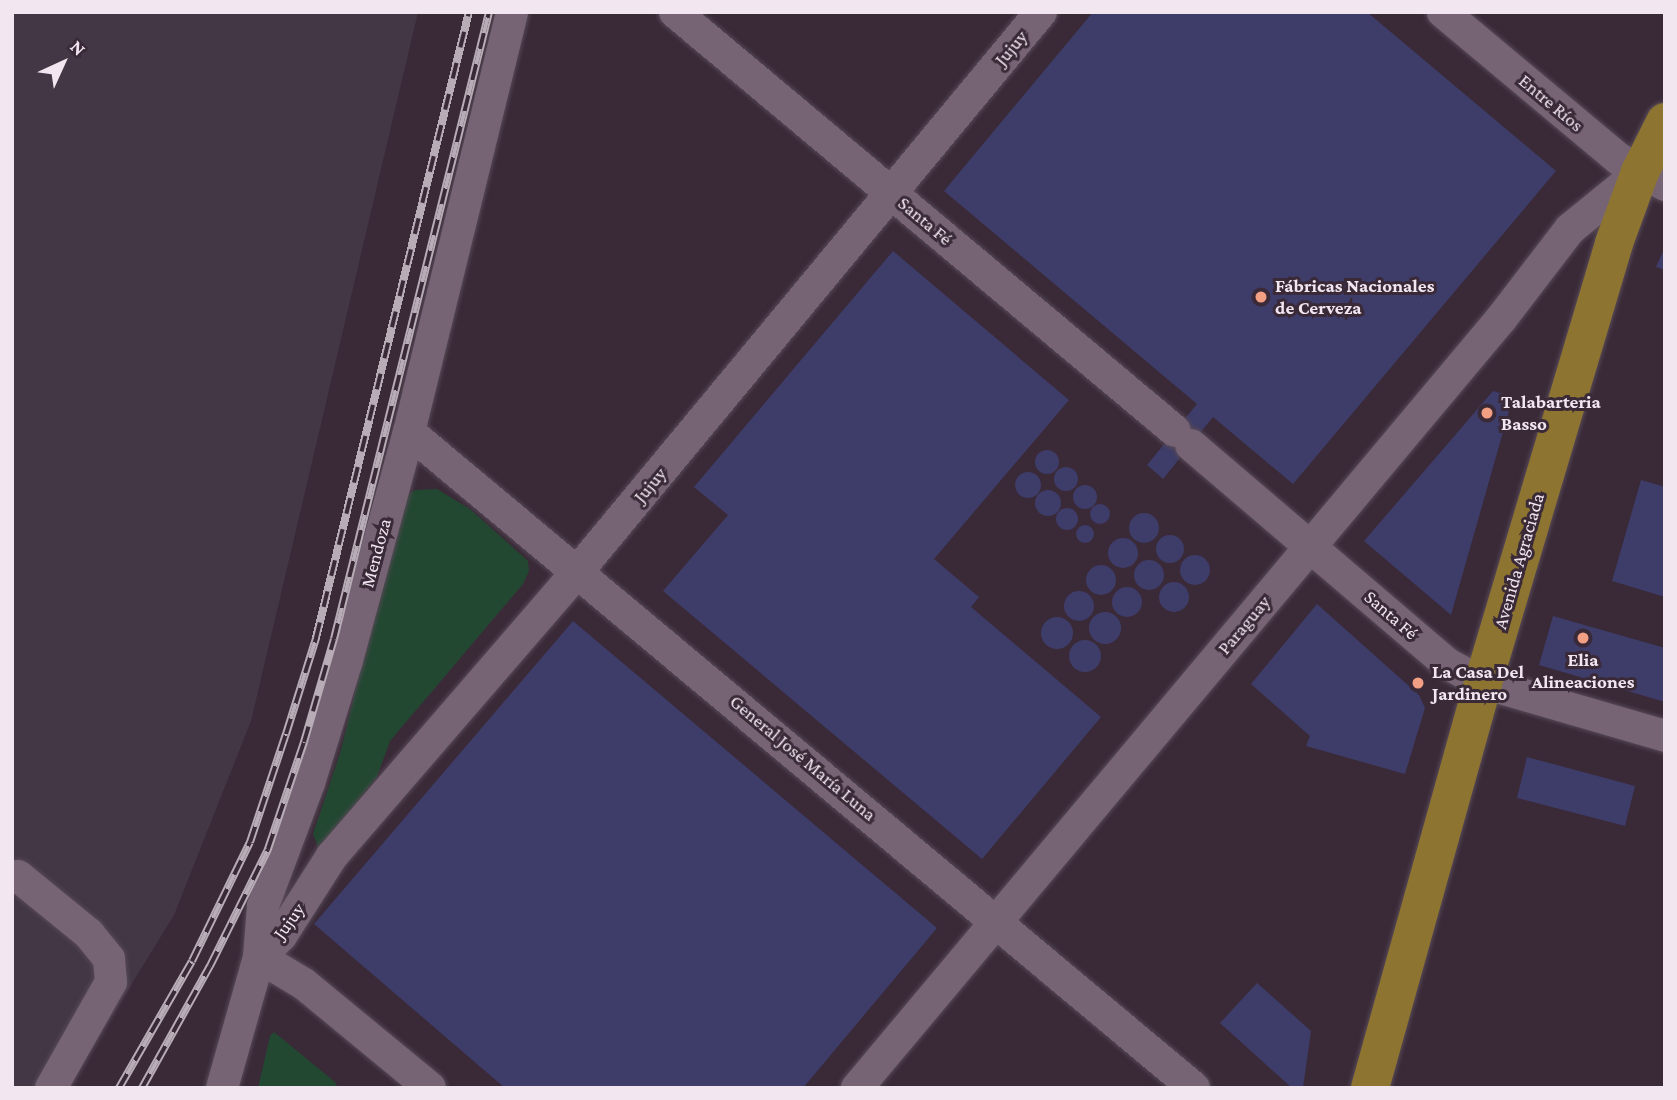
<!DOCTYPE html>
<meta charset="utf-8">
<style>
body{margin:0}
#map{position:relative;width:1677px;height:1100px;overflow:hidden;background:#3a2a38;font-family:"Crimson Pro",serif}
div>[style]{position:absolute}
.industrial>*{inset:0;background:#433745}
.green>*{inset:0;background:#234832}
.building>*{inset:0;background:#3e3c69}
.round{border-radius:50%}
.roads{filter:drop-shadow(0 0 2px #574956) drop-shadow(0 0 2px #574956)}
.minor>*{height:32px;margin:-16px;padding:0 16px;transform-origin:16px;border-radius:16px;background:#766475}
.major>*{height:38px;margin:-19px;padding:0 19px;transform-origin:19px;border-radius:19px;background:#8d7431}
.rail>*{height:8px;margin-top:-4px;transform-origin:0;background:repeating-linear-gradient(90deg,#3a2a38 0 16px,#b8acb7 0 32px);box-sizing:border-box;border-block:2px solid #b8acb7}
.dots>*{width:19px;height:19px;translate:-50% -50%;box-sizing:border-box;border:4px solid #3a2a38;border-radius:50%}
span{translate:-50% -50%;white-space:nowrap;text-align:center;line-height:1.15;-webkit-text-stroke:6px #3a2a38;paint-order:stroke}
.street-label{font-size:19px;color:#f2e7f1}
.poi-label{font-size:19px;color:#f2e7f1;font-weight:700}
.left{translate:0 -50%;text-align:left}
.frame{position:absolute;inset:0;border:14px solid #f2e7f1;pointer-events:none}
.north{position:absolute;left:28px;top:28px;width:70px;height:70px;-webkit-text-stroke:5px #3a2a38;paint-order:stroke;rotate:45deg;font-size:19px;font-weight:700;line-height:28px;text-align:center;color:#f2e7f1}
.north::after{content:'';display:block;margin:auto;width:24px;height:32px;background:#f2e7f1;clip-path:polygon(50% 0,100% 100%,50% 72%,0 100%)}
</style>
<div id="map">
<div class="industrial">
<div style="clip-path:polygon(12px 12px,418px 12px,251px 721px,174px 915px,68px 1088px,12px 1088px)"></div>
</div>
<div class="green">
<div style="clip-path:polygon(437px 489px,470px 509px,528px 561px,529px 571px,523px 584px,390px 741px,377px 777px,319px 849px,313px 834px,341px 750px,398px 514px,406px 496px,415px 490px)"></div>
<div style="clip-path:polygon(274px 1032px,335px 1082px,337px 1086px,258px 1088px,270px 1036px)"></div>
</div>
<div class="building">
<div style="clip-path:polygon(1093px 12px,1367px 12px,1556px 171px,1293px 484px,1213px 417px,1163px 479px,1147px 465px,1197px 404px,944px 191px)"></div>
<div style="clip-path:polygon(1665px 247px,1665px 270px,1656px 267px)"></div>
<div style="clip-path:polygon(893px 251px,1069px 400px,934px 559px,979px 597px,971px 607px,1101px 717px,982px 859px,663px 591px,728px 515px,694px 487px)"></div>
<div style="clip-path:polygon(1493px 391px,1513px 397px,1451px 615px,1364px 541px)"></div>
<div class="round" style="left:1035px;top:450px;width:24px;height:24px"></div>
<div class="round" style="left:1054px;top:467px;width:24px;height:24px"></div>
<div class="round" style="left:1015px;top:472px;width:26px;height:26px"></div>
<div style="clip-path:polygon(1641px 480px,1665px 487px,1665px 597px,1612px 581px)"></div>
<div class="round" style="left:1073px;top:485px;width:24px;height:24px"></div>
<div class="round" style="left:1035px;top:490px;width:26px;height:26px"></div>
<div class="round" style="left:1090px;top:504px;width:20px;height:20px"></div>
<div class="round" style="left:1056px;top:508px;width:22px;height:22px"></div>
<div class="round" style="left:1129px;top:513px;width:30px;height:30px"></div>
<div class="round" style="left:1076px;top:525px;width:18px;height:18px"></div>
<div class="round" style="left:1156px;top:535px;width:28px;height:28px"></div>
<div class="round" style="left:1108px;top:538px;width:30px;height:30px"></div>
<div class="round" style="left:1180px;top:555px;width:30px;height:30px"></div>
<div class="round" style="left:1134px;top:560px;width:30px;height:30px"></div>
<div class="round" style="left:1086px;top:565px;width:30px;height:30px"></div>
<div class="round" style="left:1159px;top:582px;width:30px;height:30px"></div>
<div class="round" style="left:1112px;top:587px;width:30px;height:30px"></div>
<div class="round" style="left:1064px;top:591px;width:30px;height:30px"></div>
<div style="clip-path:polygon(1317px 604px,1419px 695px,1425px 708px,1405px 774px,1306px 746px,1310px 736px,1251px 684px)"></div>
<div class="round" style="left:1089px;top:612px;width:32px;height:32px"></div>
<div style="clip-path:polygon(1553px 616px,1665px 648px,1665px 702px,1539px 665px)"></div>
<div class="round" style="left:1041px;top:617px;width:32px;height:32px"></div>
<div style="clip-path:polygon(573px 621px,937px 928px,803px 1088px,505px 1088px,314px 924px)"></div>
<div class="round" style="left:1069px;top:640px;width:32px;height:32px"></div>
<div style="clip-path:polygon(1527px 757px,1635px 786px,1625px 826px,1517px 798px)"></div>
<div style="clip-path:polygon(1257px 983px,1311px 1031px,1303px 1088px,1292px 1088px,1220px 1023px)"></div>
</div>
<div class="roads">
<div class="minor">
<div style="left:675px;top:12px;width:652px;rotate:39.96deg"></div>
<div style="left:1443px;top:12px;width:229px;rotate:39.9deg"></div>
<div style="left:1619px;top:159px;width:53px;rotate:29.5deg"></div>
<div style="left:409px;top:432px;width:1023px;rotate:39.88deg"></div>
<div style="left:1191px;top:445px;width:335px;rotate:40.5deg"></div>
<div style="left:1446px;top:663px;width:42px;rotate:28.4deg"></div>
<div style="left:1483px;top:683px;width:190px;rotate:16.2deg"></div>
<div style="left:18px;top:876px;width:92px;rotate:39.2deg"></div>
<div style="left:89px;top:934px;width:32px;rotate:51deg"></div>
<div style="left:109px;top:959px;width:23px;rotate:85deg"></div>
<div style="left:111px;top:982px;width:122px;rotate:119.5deg"></div>
<div style="left:259px;top:957px;width:30px;rotate:-44deg"></div>
<div style="left:281px;top:936px;width:95px;rotate:-57.5deg"></div>
<div style="left:332px;top:856px;width:376px;rotate:-49.2deg"></div>
<div style="left:578px;top:571px;width:726px;rotate:-50.37deg"></div>
<div style="left:259px;top:957px;width:52px;rotate:31deg"></div>
<div style="left:304px;top:984px;width:163px;rotate:39.5deg"></div>
<div style="left:222px;top:1088px;width:136px;rotate:-74.2deg"></div>
<div style="left:259px;top:957px;width:51px;rotate:-85.5deg"></div>
<div style="left:263px;top:906px;width:131px;rotate:-69.5deg"></div>
<div style="left:309px;top:783px;width:129px;rotate:-72.8deg"></div>
<div style="left:347px;top:660px;width:236px;rotate:-74.8deg"></div>
<div style="left:409px;top:432px;width:432px;rotate:-76.2deg"></div>
<div style="left:857px;top:1088px;width:1003px;rotate:-50.06deg"></div>
<div style="left:1501px;top:319px;width:113px;rotate:-52.5deg"></div>
<div style="left:1570px;top:229px;width:90px;rotate:-39.2deg"></div>
</div>
<div class="major">
<div style="left:1370px;top:1088px;width:420px;rotate:-74.4deg"></div>
<div style="left:1483px;top:683px;width:459px;rotate:-73.4deg"></div>
<div style="left:1614px;top:243px;width:76px;rotate:-69.9deg"></div>
<div style="left:1640px;top:172px;width:56px;rotate:-63.4deg"></div>
</div>
</div>
<div class="rail">
<div style="left:119px;top:1088px;width:146px;rotate:-60.1deg"></div>
<div style="left:192px;top:961px;width:132px;rotate:-64deg"></div>
<div style="left:250px;top:842px;width:114px;rotate:-71.6deg"></div>
<div style="left:286px;top:734px;width:101px;rotate:-72.6deg"></div>
<div style="left:316px;top:638px;width:644px;rotate:-76.27deg"></div>
<div style="left:142px;top:1088px;width:140px;rotate:-60.9deg"></div>
<div style="left:210px;top:966px;width:131px;rotate:-63.6deg"></div>
<div style="left:268px;top:849px;width:113px;rotate:-71.4deg"></div>
<div style="left:304px;top:742px;width:107px;rotate:-73.8deg"></div>
<div style="left:334px;top:639px;width:646px;rotate:-76.11deg"></div>
</div>
<div class="dots">
<div style="left:1261px;top:297px;background:#f39f83"></div>
<div style="left:1487px;top:413px;background:#f39f83"></div>
<div style="left:1583px;top:638px;background:#f39f83"></div>
<div style="left:1418px;top:683px;background:#f39f83"></div>
</div>
<div class="street-label">
<span style="left:1011px;top:48px;rotate:-50deg">Jujuy</span>
<span style="left:1551px;top:103px;rotate:40deg">Entre Ríos</span>
<span style="left:925px;top:221px;rotate:40deg">Santa Fé</span>
<span style="left:650px;top:485px;rotate:-50deg">Jujuy</span>
<span style="left:376px;top:553px;rotate:-75deg">Mendoza</span>
<span style="left:1519px;top:561px;rotate:-74deg">Avenida Agraciada</span>
<span style="left:1391px;top:615px;rotate:41deg">Santa Fé</span>
<span style="left:1244px;top:625px;rotate:-50deg">Paraguay</span>
<span style="left:803px;top:758px;rotate:40deg">General José María Luna</span>
<span style="left:289px;top:921px;rotate:-54deg">Jujuy</span>
</div>
<div class="poi-label">
<span class="left" style="left:1275px;top:297px">Fábricas Nacionales<br>de Cerveza</span>
<span class="left" style="left:1501px;top:413px">Talabarteria<br>Basso</span>
<span style="left:1583px;top:671px">Elia<br>Alineaciones</span>
<span class="left" style="left:1432px;top:683px">La Casa Del<br>Jardinero</span>
</div>
<div class="frame"></div>
<div class="north">N</div>
</div>
